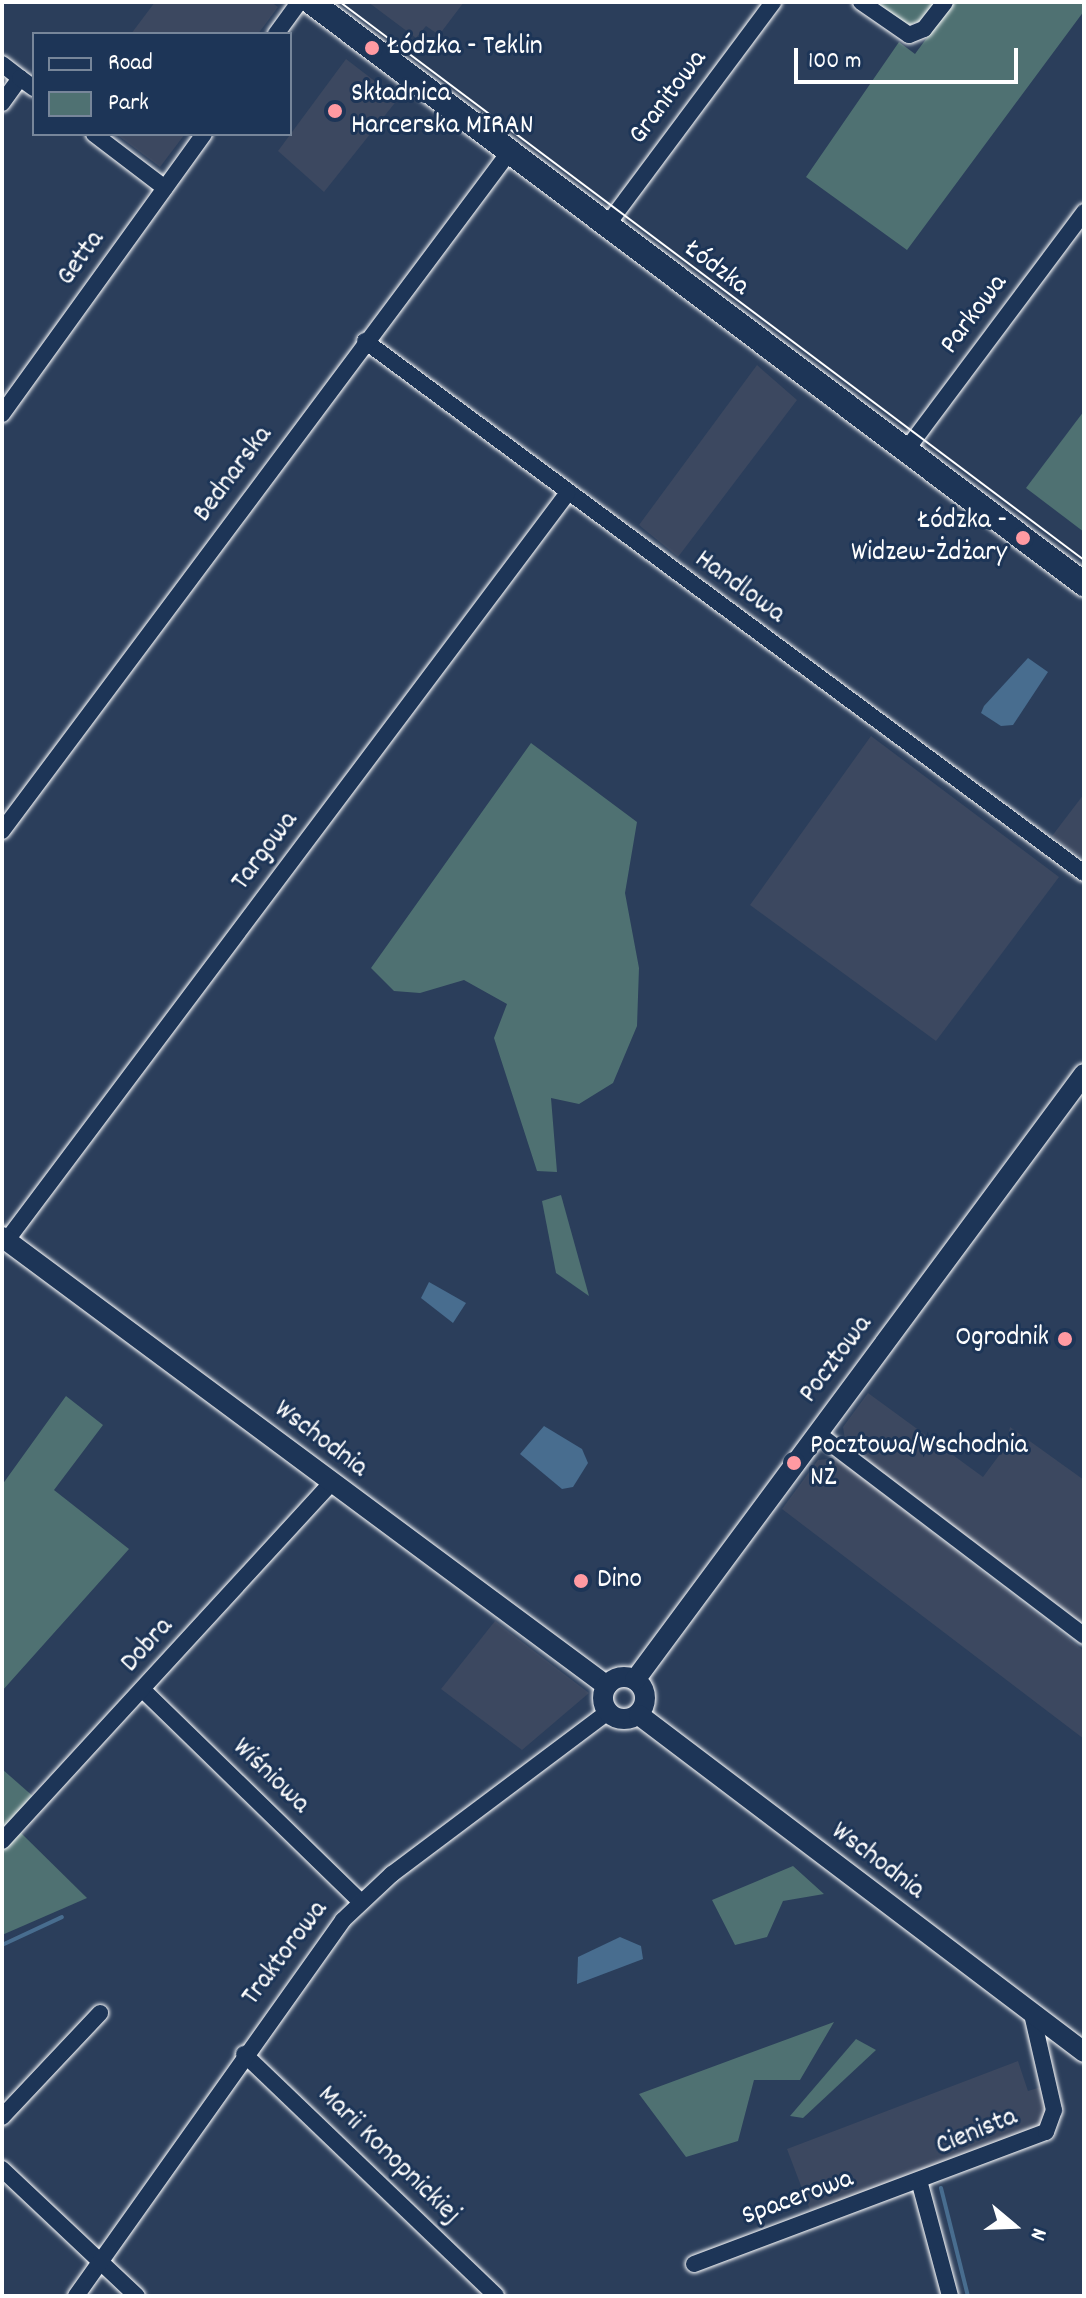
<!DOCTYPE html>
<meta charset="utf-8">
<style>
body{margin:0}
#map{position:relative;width:1086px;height:2298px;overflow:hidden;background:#2b3e5b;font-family:Dekko,sans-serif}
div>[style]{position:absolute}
.built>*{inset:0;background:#3c4860}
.green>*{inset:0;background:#4f7172}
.water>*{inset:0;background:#486d8f}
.stream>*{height:4px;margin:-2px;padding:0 2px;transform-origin:2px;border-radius:2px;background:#486d8f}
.roads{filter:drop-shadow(0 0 2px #fff) drop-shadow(0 0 2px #fff)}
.minor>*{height:16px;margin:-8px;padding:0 8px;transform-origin:8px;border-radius:8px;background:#1d3557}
.tertiary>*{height:20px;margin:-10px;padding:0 10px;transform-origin:10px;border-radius:10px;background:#1d3557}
.tertiary>.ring{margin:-10px;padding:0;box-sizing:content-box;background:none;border:20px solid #1d3557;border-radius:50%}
.secondary>*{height:24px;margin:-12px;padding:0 12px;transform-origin:12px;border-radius:12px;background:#1d3557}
.tram>*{height:2px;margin:-1px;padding:0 1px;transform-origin:1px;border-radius:1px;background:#fff}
.dots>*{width:22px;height:22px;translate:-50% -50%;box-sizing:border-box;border:4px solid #1d3557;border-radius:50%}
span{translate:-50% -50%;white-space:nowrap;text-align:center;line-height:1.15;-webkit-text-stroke:6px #1d3557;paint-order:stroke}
.poi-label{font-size:28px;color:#fff}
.left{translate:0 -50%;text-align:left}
.right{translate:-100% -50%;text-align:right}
.street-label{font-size:28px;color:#fff}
.frame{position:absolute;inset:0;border:4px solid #fff;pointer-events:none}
.legend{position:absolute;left:32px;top:32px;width:260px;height:104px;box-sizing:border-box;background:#1d3557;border:2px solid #77869a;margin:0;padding:10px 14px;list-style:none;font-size:24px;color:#fff}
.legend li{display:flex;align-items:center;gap:16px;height:40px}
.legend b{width:40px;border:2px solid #77869a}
.north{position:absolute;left:974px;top:2186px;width:80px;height:80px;-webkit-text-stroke:6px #1d3557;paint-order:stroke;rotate:109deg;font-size:22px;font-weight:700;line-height:32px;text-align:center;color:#fff}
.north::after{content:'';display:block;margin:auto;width:28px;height:36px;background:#fff;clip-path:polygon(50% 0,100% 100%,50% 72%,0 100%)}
.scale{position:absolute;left:794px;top:48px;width:224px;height:36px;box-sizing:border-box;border:4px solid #fff;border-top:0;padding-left:10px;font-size:24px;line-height:28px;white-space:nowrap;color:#fff;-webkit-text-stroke:6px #1d3557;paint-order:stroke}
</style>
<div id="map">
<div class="built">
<div style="clip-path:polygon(155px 2px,271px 2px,278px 7px,258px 34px,131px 34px)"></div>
<div style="clip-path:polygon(368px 2px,464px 2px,439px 35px,426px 26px,416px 38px)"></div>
<div style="clip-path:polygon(346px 59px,398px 99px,324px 192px,278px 151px)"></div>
<div style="clip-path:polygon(116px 134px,185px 134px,160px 167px)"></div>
<div style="clip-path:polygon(757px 365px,797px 400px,678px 557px,639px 525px)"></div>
<div style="clip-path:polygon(871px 736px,1059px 877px,936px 1041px,750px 905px)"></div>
<div style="clip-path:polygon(1084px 794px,1084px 859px,1052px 836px)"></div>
<div style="clip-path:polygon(868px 1393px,983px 1477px,1006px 1446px,1010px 1427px,1084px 1480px,1084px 1624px,846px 1446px,843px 1427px)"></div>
<div style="clip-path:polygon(837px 1458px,1084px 1651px,1084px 1739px,782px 1509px,818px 1460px)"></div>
<div style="clip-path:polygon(495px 1621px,589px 1693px,522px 1750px,441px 1689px)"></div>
<div style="clip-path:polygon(1018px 2061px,1028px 2091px,1041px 2087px,1048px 2113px,1041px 2126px,812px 2215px,787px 2149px)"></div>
</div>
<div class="green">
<div style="clip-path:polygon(869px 2px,937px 2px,924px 20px,906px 26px)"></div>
<div style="clip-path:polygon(953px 2px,1084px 2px,1084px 11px,907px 250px,806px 177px,899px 42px,915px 54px)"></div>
<div style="clip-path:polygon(1084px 411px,1084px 532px,1026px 488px)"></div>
<div style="clip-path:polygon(531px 743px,637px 822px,625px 893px,639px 968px,637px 1026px,613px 1083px,579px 1104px,551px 1098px,557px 1172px,537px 1171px,494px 1038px,507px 1004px,464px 980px,420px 993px,394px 991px,371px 968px)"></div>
<div style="clip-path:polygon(561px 1195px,589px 1296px,556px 1273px,542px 1201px)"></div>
<div style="clip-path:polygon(66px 1396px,103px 1425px,54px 1490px,129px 1549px,2px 1691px,2px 1485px)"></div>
<div style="clip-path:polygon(2px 1769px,35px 1798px,2px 1832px)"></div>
<div style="clip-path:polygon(21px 1833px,87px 1898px,2px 1935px,2px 1851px)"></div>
<div style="clip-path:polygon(793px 1866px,824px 1894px,783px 1901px,767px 1937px,735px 1945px,712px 1900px)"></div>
<div style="clip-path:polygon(834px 2022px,800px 2080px,754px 2080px,738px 2141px,686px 2157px,639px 2094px)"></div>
<div style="clip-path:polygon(856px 2039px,876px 2050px,803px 2118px,790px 2116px)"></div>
</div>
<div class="water">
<div style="clip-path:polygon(1028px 658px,1048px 672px,1013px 725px,1001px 726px,981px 713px,984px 706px)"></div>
<div style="clip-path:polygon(429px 1282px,466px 1303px,453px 1323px,421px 1298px)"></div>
<div style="clip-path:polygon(544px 1426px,582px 1449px,588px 1463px,573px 1487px,562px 1489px,520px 1454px)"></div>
<div style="clip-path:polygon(620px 1937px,641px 1946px,643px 1959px,577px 1984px,578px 1957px)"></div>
</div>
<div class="stream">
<div style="left:2px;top:1945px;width:66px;rotate:-25deg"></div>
<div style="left:941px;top:2188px;width:111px;rotate:76deg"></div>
</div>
<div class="roads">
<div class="minor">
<div style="left:861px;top:2px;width:58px;rotate:34.5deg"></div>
<div style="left:909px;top:35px;width:16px;rotate:-22deg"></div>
<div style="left:924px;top:29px;width:34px;rotate:-52deg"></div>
<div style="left:276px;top:34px;width:39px;rotate:-54deg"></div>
<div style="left:2px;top:64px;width:23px;rotate:38deg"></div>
<div style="left:2px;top:103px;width:31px;rotate:-54deg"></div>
<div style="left:20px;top:78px;width:17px;rotate:36deg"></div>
<div style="left:94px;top:134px;width:89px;rotate:37.3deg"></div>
<div style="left:607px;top:225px;width:278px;rotate:-53.3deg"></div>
<div style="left:365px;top:341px;width:894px;rotate:36.5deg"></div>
<div style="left:2px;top:414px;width:345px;rotate:-54.2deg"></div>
<div style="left:907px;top:449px;width:296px;rotate:-53.2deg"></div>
<div style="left:2px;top:831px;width:849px;rotate:-53.24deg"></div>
<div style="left:7px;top:1240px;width:933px;rotate:-53.11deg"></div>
<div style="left:817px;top:1433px;width:335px;rotate:37.2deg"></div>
<div style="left:143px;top:1690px;width:304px;rotate:44.2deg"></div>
<div style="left:2px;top:1841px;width:486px;rotate:-47.4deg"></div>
<div style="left:244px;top:2054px;width:349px;rotate:43.8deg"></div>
<div style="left:2px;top:2117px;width:143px;rotate:-46.7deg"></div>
<div style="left:2px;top:2169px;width:185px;rotate:43.3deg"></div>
<div style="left:920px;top:2184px;width:116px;rotate:75deg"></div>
<div style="left:694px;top:2264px;width:376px;rotate:-20.6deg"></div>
<div style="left:1046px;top:2132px;width:23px;rotate:-70deg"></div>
<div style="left:1054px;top:2110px;width:98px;rotate:-102.9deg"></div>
<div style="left:76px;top:2296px;width:461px;rotate:-54.6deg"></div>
<div style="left:343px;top:1920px;width:67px;rotate:-43.2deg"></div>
<div style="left:392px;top:1874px;width:270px;rotate:-36.9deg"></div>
</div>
<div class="tertiary">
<div style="left:2px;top:1237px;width:753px;rotate:36.58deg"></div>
<div class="ring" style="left:603px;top:1677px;width:22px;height:22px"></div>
<div style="left:635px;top:1680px;width:754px;rotate:-53.46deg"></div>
<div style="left:639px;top:1715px;width:558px;rotate:37.14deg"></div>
</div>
<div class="secondary">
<div style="left:311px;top:2px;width:968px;rotate:36.98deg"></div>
</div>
</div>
<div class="tram">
<div style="left:340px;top:2px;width:930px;rotate:36.87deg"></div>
</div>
<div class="dots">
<div style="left:372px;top:48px;background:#ff9aa2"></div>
<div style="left:335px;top:111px;background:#ff9aa2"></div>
<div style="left:1023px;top:538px;background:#ff9aa2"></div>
<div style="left:1065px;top:1339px;background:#ff9aa2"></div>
<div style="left:794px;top:1463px;background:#ff9aa2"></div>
<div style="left:581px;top:1581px;background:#ff9aa2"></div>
</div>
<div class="poi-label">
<span class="left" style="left:388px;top:48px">Łódzka - Teklin</span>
<span class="left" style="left:351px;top:111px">Składnica<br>Harcerska MIRAN</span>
<span class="right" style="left:1007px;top:538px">Łódzka -<br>Widzew-Żdżary</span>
<span class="right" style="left:1049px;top:1339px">Ogrodnik</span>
<span class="left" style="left:810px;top:1463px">Pocztowa/Wschodnia<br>NŻ</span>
<span class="left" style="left:597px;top:1581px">Dino</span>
</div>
<div class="street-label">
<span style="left:669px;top:98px;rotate:-53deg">Granitowa</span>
<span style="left:82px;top:259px;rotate:-54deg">Getta</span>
<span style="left:716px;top:269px;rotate:37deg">Łódzka</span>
<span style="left:975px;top:315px;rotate:-53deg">Parkowa</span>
<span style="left:234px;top:475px;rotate:-53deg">Bednarska</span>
<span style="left:739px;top:588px;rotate:36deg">Handlowa</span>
<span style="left:266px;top:852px;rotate:-53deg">Targowa</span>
<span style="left:837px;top:1360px;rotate:-53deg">Pocztowa</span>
<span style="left:320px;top:1440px;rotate:37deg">Wschodnia</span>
<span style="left:148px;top:1646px;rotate:-48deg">Dobra</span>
<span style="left:270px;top:1777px;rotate:44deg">Wiśniowa</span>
<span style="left:877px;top:1862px;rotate:37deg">Wschodnia</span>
<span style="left:286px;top:1954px;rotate:-53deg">Traktorowa</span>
<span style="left:977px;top:2133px;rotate:-22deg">Cienista</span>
<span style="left:388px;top:2156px;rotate:44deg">Marii Konopnickiej</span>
<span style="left:798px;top:2199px;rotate:-20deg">Spacerowa</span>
</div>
<div class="frame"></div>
<ul class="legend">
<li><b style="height:10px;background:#1d3557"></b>Road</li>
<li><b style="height:22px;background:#4f7172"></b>Park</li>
</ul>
<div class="north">N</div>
<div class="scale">100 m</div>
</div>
